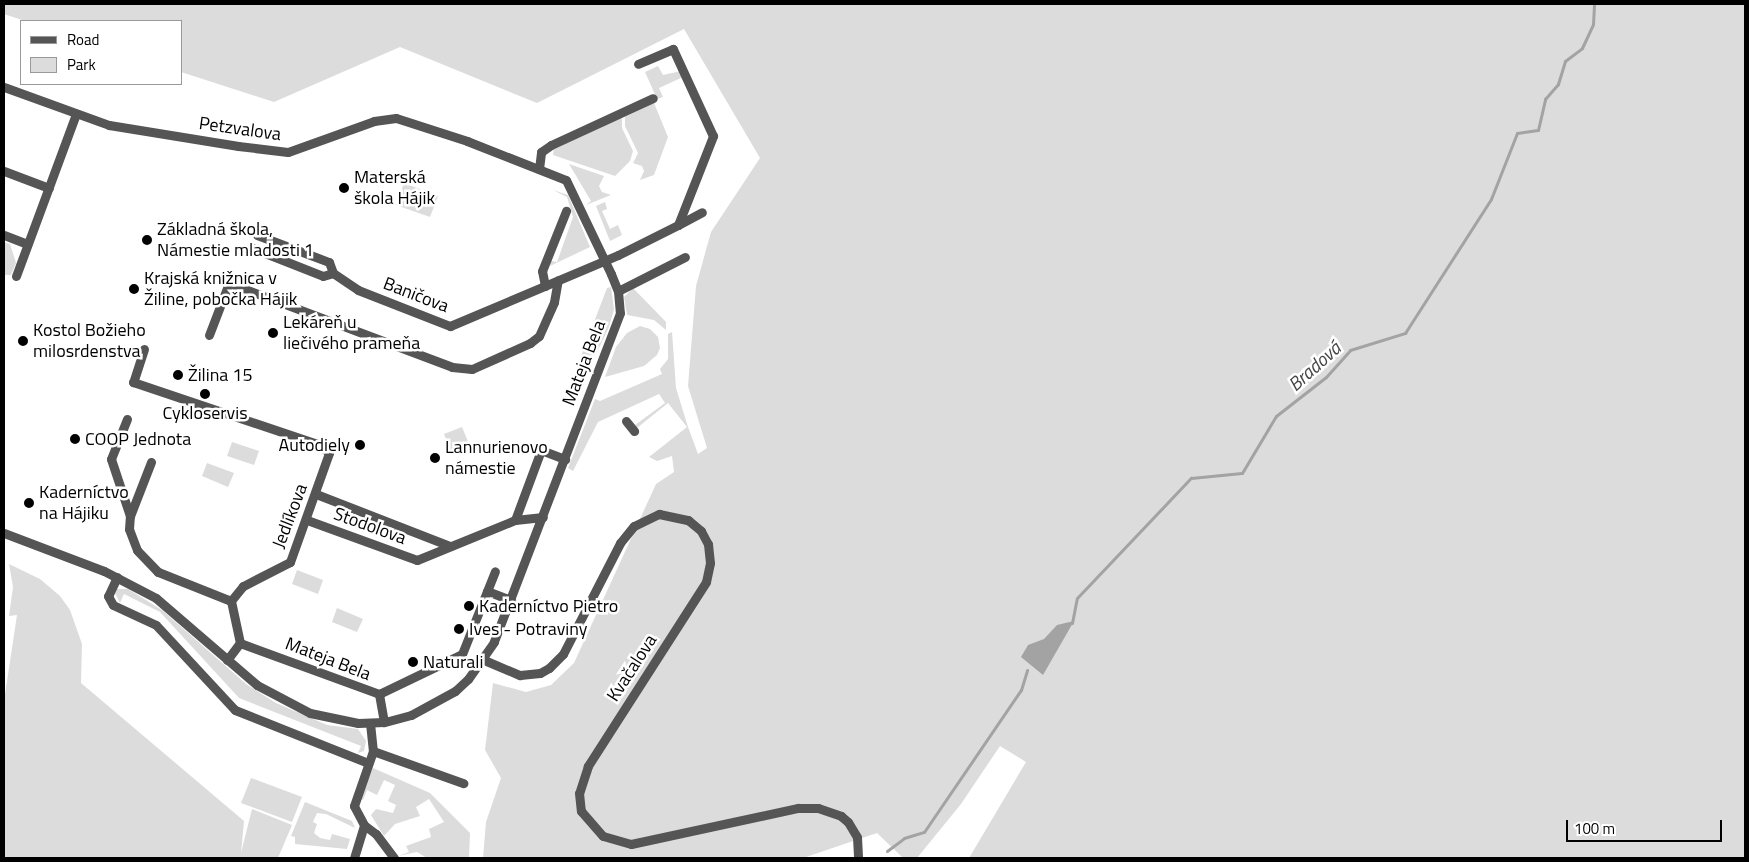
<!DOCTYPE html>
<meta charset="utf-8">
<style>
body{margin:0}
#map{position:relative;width:1749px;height:862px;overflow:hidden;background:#fff;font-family:"Titillium Web",sans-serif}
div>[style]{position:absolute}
.green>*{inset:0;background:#dcdcdc}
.water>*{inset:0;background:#a3a3a3}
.stream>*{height:3px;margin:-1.5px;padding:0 1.5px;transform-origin:1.5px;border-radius:1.5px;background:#a3a3a3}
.minor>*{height:9px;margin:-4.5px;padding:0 4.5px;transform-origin:4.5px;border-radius:4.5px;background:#555}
.dots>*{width:14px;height:14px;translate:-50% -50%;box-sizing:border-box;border:2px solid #fff;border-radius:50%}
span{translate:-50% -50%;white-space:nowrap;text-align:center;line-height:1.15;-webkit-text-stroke:5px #fff;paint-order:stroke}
.street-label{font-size:18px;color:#000}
.poi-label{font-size:18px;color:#000}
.left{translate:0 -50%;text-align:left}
.right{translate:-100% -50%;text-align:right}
.water-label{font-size:19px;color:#444;font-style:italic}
.frame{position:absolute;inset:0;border:5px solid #000;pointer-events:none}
.legend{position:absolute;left:20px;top:20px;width:162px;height:65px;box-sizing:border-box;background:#fff;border:1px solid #999;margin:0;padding:6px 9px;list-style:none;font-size:15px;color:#000}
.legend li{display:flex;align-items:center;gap:10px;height:25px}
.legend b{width:25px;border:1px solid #999}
.scale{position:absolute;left:1566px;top:820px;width:156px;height:22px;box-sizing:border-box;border:2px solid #000;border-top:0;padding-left:6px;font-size:15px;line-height:18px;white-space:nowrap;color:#000;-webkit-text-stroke:4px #fff;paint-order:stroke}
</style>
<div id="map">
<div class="green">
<div style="clip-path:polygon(4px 4px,1745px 4px,1745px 858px,969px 858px,1026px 762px,1000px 746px,961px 804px,917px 858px,903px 858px,877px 833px,803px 858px,483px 858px,486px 822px,501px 778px,485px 750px,493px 683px,526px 692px,551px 685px,574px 663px,656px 484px,674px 472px,672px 456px,657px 461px,649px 457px,687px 427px,668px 403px,637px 428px,635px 425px,665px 403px,659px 394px,598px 422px,573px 471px,568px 468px,595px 399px,600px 401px,662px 374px,660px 369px,668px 359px,668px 334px,672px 332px,676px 388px,688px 427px,698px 454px,707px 448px,688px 386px,696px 286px,711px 232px,760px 158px,684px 29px,537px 103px,400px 47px,274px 102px,181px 72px,181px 21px,25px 21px,4px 14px)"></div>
<div style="clip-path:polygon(658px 66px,663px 75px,681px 71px,683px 77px,659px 88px,663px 97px,657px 99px,645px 72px)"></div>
<div style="clip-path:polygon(654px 103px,668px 137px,654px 175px,640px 180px,644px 171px,642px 166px,633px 163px,638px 153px,625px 126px,625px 117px)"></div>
<div style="clip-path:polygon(622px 116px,622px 128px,633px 151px,630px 161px,615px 176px,553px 155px,554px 148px)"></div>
<div style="clip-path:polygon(569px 164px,604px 176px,599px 186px,602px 192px,611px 195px,586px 205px,591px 201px)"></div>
<div style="clip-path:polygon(404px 183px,438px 196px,430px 217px,396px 205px)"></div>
<div style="clip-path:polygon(553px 190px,568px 195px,590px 247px,550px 266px,551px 261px,557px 262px,573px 217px,567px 197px)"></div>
<div style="clip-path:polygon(605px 202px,607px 209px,602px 211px,610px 229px,618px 225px,622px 235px,610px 241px,596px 206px)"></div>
<div style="clip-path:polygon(4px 242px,10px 244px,16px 263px,11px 275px,4px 275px)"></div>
<div style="clip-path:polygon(611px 287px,614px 309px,609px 327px,597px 352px,578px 364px,607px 288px)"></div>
<div style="clip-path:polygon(633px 288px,666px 322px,666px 330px,654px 320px,627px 315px,624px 297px)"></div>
<div style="clip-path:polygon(640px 326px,650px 329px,658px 337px,660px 348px,657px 355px,644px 366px,605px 377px,616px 347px,627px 333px)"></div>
<div style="clip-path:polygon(462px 427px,469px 444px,451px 452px,444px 434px)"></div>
<div style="clip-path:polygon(232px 442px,259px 451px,254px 465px,227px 456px)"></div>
<div style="clip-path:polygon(207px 463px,234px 473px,228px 487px,202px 476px)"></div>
<div style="clip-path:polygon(9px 564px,40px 579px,60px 596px,70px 610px,82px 644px,81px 683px,244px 821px,241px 853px,252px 809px,292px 825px,278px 858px,4px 858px,4px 701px,17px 615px,9px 616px,13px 587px)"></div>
<div style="clip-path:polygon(297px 570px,323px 580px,318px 594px,292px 584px)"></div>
<div style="clip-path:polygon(117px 589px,128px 589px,162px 610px,246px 684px,276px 703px,327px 725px,358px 729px,366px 741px,364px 751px,358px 753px,361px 746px,239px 698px,160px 612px,124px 594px,120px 603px,115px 593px)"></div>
<div style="clip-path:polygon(337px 608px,363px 619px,357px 632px,332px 622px)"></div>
<div style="clip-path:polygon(373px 768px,430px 793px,470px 833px,469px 858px,427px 858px,417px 852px,398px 856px,409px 852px,406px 846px,431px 837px,429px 829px,444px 822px,429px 799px,416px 807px,420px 816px,395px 824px,384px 836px,371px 815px,376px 809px,393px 813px,396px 805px,388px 801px,395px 785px,384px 780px,377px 795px,367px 790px,363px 800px,360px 798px)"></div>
<div style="clip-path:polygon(251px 778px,302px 797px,292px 822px,241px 803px)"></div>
<div style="clip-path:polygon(305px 802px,352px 821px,355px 828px,326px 814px,317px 813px,313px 822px,317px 824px,314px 833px,320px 838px,330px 840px,332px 834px,350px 839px,347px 849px,295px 844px,295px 837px,291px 836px)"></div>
</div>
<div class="water">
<div style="clip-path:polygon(1074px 621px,1043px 675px,1021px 657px,1028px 645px,1044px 639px,1057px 625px)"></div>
</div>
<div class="stream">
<div style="left:1072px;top:623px;width:25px;rotate:-79deg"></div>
<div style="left:1077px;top:598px;width:166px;rotate:-46.5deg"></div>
<div style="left:1191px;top:478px;width:51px;rotate:-5.6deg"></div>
<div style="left:1242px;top:473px;width:66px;rotate:-59.2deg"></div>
<div style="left:1276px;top:416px;width:63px;rotate:-38deg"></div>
<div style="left:1326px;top:377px;width:36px;rotate:-48deg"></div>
<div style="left:1350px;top:350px;width:58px;rotate:-17.2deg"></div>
<div style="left:1405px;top:333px;width:159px;rotate:-57.3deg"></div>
<div style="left:1491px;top:199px;width:71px;rotate:-68.5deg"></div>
<div style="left:1517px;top:133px;width:21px;rotate:-8deg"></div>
<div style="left:1538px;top:130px;width:32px;rotate:-77deg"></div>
<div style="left:1545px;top:99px;width:20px;rotate:-49deg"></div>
<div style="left:1558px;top:84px;width:24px;rotate:-73deg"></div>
<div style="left:1565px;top:61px;width:21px;rotate:-37deg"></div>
<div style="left:1582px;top:48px;width:26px;rotate:-65deg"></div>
<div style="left:1593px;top:24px;width:20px;rotate:-87deg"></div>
<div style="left:887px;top:851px;width:21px;rotate:-37deg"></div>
<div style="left:904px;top:838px;width:21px;rotate:-17deg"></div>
<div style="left:924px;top:832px;width:172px;rotate:-55.7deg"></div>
<div style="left:1021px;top:690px;width:21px;rotate:-73deg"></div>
</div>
<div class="minor">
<div style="left:4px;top:87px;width:112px;rotate:19.9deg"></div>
<div style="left:109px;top:125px;width:131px;rotate:9.2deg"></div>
<div style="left:238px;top:146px;width:50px;rotate:6.8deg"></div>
<div style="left:288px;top:152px;width:91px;rotate:-19.8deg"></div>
<div style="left:374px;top:121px;width:22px;rotate:-8deg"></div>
<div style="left:396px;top:118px;width:75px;rotate:17.9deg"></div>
<div style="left:467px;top:141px;width:106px;rotate:21.5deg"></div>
<div style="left:566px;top:180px;width:104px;rotate:64.4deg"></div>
<div style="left:611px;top:274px;width:18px;rotate:68deg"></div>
<div style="left:618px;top:291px;width:22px;rotate:85deg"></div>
<div style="left:620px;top:313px;width:352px;rotate:111deg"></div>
<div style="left:494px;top:642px;width:45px;rotate:125.1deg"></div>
<div style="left:468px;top:679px;width:18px;rotate:137deg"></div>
<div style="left:455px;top:691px;width:50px;rotate:151.4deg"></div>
<div style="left:411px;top:715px;width:28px;rotate:165deg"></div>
<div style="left:384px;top:722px;width:26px;rotate:178deg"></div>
<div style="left:358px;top:723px;width:49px;rotate:-168.2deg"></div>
<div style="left:310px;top:713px;width:60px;rotate:-152.2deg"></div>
<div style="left:257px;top:685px;width:133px;rotate:-139.3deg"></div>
<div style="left:156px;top:598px;width:59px;rotate:-152.6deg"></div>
<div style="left:104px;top:571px;width:107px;rotate:-159.2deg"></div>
<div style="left:539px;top:169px;width:17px;rotate:-83deg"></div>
<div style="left:541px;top:152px;width:12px;rotate:-35deg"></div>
<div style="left:551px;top:145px;width:112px;rotate:-24.7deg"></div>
<div style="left:4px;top:171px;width:48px;rotate:20.7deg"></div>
<div style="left:678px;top:225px;width:27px;rotate:-28deg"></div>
<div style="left:4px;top:235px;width:25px;rotate:21deg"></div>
<div style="left:257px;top:235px;width:77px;rotate:20.6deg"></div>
<div style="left:329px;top:262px;width:12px;rotate:70deg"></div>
<div style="left:252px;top:248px;width:76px;rotate:21.5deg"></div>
<div style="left:323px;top:276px;width:10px;rotate:-17deg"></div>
<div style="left:333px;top:273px;width:30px;rotate:34deg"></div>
<div style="left:358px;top:290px;width:99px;rotate:21.4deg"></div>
<div style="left:450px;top:326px;width:182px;rotate:-22.9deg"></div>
<div style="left:618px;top:255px;width:67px;rotate:-26.6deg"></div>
<div style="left:678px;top:225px;width:96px;rotate:-68.5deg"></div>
<div style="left:713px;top:136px;width:96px;rotate:-114.7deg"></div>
<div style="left:673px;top:49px;width:38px;rotate:157deg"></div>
<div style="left:16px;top:276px;width:173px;rotate:-69.7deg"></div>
<div style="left:545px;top:286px;width:15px;rotate:-101deg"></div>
<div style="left:542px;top:271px;width:65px;rotate:-68.2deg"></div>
<div style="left:618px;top:291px;width:75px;rotate:-26.9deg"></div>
<div style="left:209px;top:335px;width:56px;rotate:-69deg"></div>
<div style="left:229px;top:283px;width:238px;rotate:20.6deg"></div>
<div style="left:452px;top:367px;width:20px;rotate:6deg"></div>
<div style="left:472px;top:369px;width:64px;rotate:-24.1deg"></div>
<div style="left:530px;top:343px;width:11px;rotate:-38deg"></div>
<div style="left:539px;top:336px;width:37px;rotate:-66deg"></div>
<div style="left:554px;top:302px;width:22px;rotate:-80deg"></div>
<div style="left:144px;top:349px;width:35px;rotate:108deg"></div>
<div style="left:133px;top:382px;width:197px;rotate:18.6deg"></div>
<div style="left:320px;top:445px;width:12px;rotate:42deg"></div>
<div style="left:329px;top:453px;width:116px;rotate:109.7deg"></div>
<div style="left:290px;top:562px;width:53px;rotate:152.9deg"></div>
<div style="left:243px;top:586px;width:19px;rotate:129deg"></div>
<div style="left:231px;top:601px;width:79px;rotate:-158.3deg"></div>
<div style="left:158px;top:572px;width:30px;rotate:-134deg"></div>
<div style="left:137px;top:550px;width:22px;rotate:-111deg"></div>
<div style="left:129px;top:529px;width:13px;rotate:-86deg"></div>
<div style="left:130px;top:516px;width:58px;rotate:-68.7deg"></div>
<div style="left:127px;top:419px;width:43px;rotate:111.8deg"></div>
<div style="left:111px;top:459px;width:60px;rotate:71.6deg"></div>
<div style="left:626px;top:421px;width:13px;rotate:51deg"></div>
<div style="left:316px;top:494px;width:144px;rotate:21.2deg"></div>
<div style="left:307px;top:520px;width:117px;rotate:20deg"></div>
<div style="left:417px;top:560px;width:106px;rotate:-22.2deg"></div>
<div style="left:515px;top:520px;width:28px;rotate:-6deg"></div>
<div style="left:515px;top:520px;width:75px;rotate:-69.6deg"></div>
<div style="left:541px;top:450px;width:26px;rotate:21deg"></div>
<div style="left:117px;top:577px;width:21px;rotate:115deg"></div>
<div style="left:108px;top:596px;width:10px;rotate:61deg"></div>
<div style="left:113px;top:605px;width:47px;rotate:24.9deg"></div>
<div style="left:156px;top:625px;width:116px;rotate:47.1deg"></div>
<div style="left:235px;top:710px;width:143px;rotate:21.7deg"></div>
<div style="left:487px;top:591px;width:26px;rotate:21deg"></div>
<div style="left:231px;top:601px;width:43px;rotate:77.9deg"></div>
<div style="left:240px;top:643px;width:148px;rotate:20.1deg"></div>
<div style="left:379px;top:694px;width:92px;rotate:-25.7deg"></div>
<div style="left:462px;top:654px;width:89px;rotate:-68.3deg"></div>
<div style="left:227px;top:660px;width:21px;rotate:-53deg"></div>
<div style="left:484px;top:660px;width:39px;rotate:23deg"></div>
<div style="left:520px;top:675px;width:20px;rotate:-6deg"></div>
<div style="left:540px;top:673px;width:10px;rotate:-29deg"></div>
<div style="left:549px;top:668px;width:20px;rotate:-45deg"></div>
<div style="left:563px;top:654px;width:125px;rotate:-62.8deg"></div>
<div style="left:620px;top:543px;width:22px;rotate:-51deg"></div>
<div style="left:634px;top:526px;width:28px;rotate:-26deg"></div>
<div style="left:659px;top:514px;width:30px;rotate:12deg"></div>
<div style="left:688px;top:520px;width:17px;rotate:40deg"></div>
<div style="left:701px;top:531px;width:15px;rotate:62deg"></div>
<div style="left:708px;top:544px;width:19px;rotate:84deg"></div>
<div style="left:710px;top:563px;width:19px;rotate:102deg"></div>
<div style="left:706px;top:582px;width:219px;rotate:122.7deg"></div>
<div style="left:588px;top:766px;width:28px;rotate:108deg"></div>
<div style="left:579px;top:793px;width:18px;rotate:84deg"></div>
<div style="left:581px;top:811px;width:33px;rotate:49deg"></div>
<div style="left:603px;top:836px;width:29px;rotate:16deg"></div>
<div style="left:631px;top:844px;width:171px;rotate:-12.2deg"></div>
<div style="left:798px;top:808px;width:20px"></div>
<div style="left:818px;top:808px;width:24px;rotate:19deg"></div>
<div style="left:841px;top:816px;width:9px;rotate:41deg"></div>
<div style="left:848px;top:822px;width:17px;rotate:59deg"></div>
<div style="left:857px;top:837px;width:21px;rotate:87deg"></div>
<div style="left:379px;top:694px;width:28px;rotate:80deg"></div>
<div style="left:370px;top:723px;width:28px;rotate:84deg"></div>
<div style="left:373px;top:751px;width:58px;rotate:109.1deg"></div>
<div style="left:354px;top:806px;width:21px;rotate:62deg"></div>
<div style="left:364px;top:825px;width:15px;rotate:37deg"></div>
<div style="left:376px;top:834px;width:30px;rotate:53deg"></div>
<div style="left:373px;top:751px;width:96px;rotate:19.6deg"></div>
<div style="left:354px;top:858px;width:34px;rotate:-73deg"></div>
</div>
<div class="dots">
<div style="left:344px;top:188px;background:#000"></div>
<div style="left:147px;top:240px;background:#000"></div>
<div style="left:134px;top:289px;background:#000"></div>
<div style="left:273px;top:333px;background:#000"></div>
<div style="left:23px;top:341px;background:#000"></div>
<div style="left:178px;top:375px;background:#000"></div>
<div style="left:205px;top:394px;background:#000"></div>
<div style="left:75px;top:439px;background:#000"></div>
<div style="left:360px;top:445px;background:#000"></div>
<div style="left:435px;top:458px;background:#000"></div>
<div style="left:29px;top:503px;background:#000"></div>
<div style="left:469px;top:606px;background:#000"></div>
<div style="left:459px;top:629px;background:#000"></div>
<div style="left:413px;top:662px;background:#000"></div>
</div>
<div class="street-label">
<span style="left:240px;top:129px;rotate:8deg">Petzvalova</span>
<span style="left:416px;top:295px;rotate:21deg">Baničova</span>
<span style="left:584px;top:363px;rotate:-69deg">Mateja Bela</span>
<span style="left:290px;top:516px;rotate:-69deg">Jedlíkova</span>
<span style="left:370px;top:526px;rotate:20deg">Stodolova</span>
<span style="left:328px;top:659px;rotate:21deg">Mateja Bela</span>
<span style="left:632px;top:668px;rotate:-57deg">Kvačalova</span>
</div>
<div class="poi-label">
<span class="left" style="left:354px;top:188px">Materská<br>škola Hájik</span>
<span class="left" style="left:157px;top:240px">Základná škola,<br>Námestie mladosti 1</span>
<span class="left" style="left:144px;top:289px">Krajská knižnica v<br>Žiline, pobočka Hájik</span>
<span class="left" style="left:283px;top:333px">Lekáreň u<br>liečivého prameňa</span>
<span class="left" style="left:33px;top:341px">Kostol Božieho<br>milosrdenstva</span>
<span class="left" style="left:188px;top:375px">Žilina 15</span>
<span style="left:205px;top:413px">Cykloservis</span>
<span class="left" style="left:85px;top:439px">COOP Jednota</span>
<span class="right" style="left:350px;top:445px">Autodiely</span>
<span class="left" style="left:445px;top:458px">Lannurienovo<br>námestie</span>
<span class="left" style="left:39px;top:503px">Kaderníctvo<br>na Hájiku</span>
<span class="left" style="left:479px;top:606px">Kaderníctvo Pietro</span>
<span class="left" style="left:469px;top:629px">Ives - Potraviny</span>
<span class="left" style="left:423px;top:662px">Naturali</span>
</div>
<div class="water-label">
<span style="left:1314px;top:366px;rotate:-42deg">Bradová</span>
</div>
<div class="frame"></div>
<ul class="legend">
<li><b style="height:6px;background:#555"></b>Road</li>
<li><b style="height:14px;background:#dcdcdc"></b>Park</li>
</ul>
<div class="scale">100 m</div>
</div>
